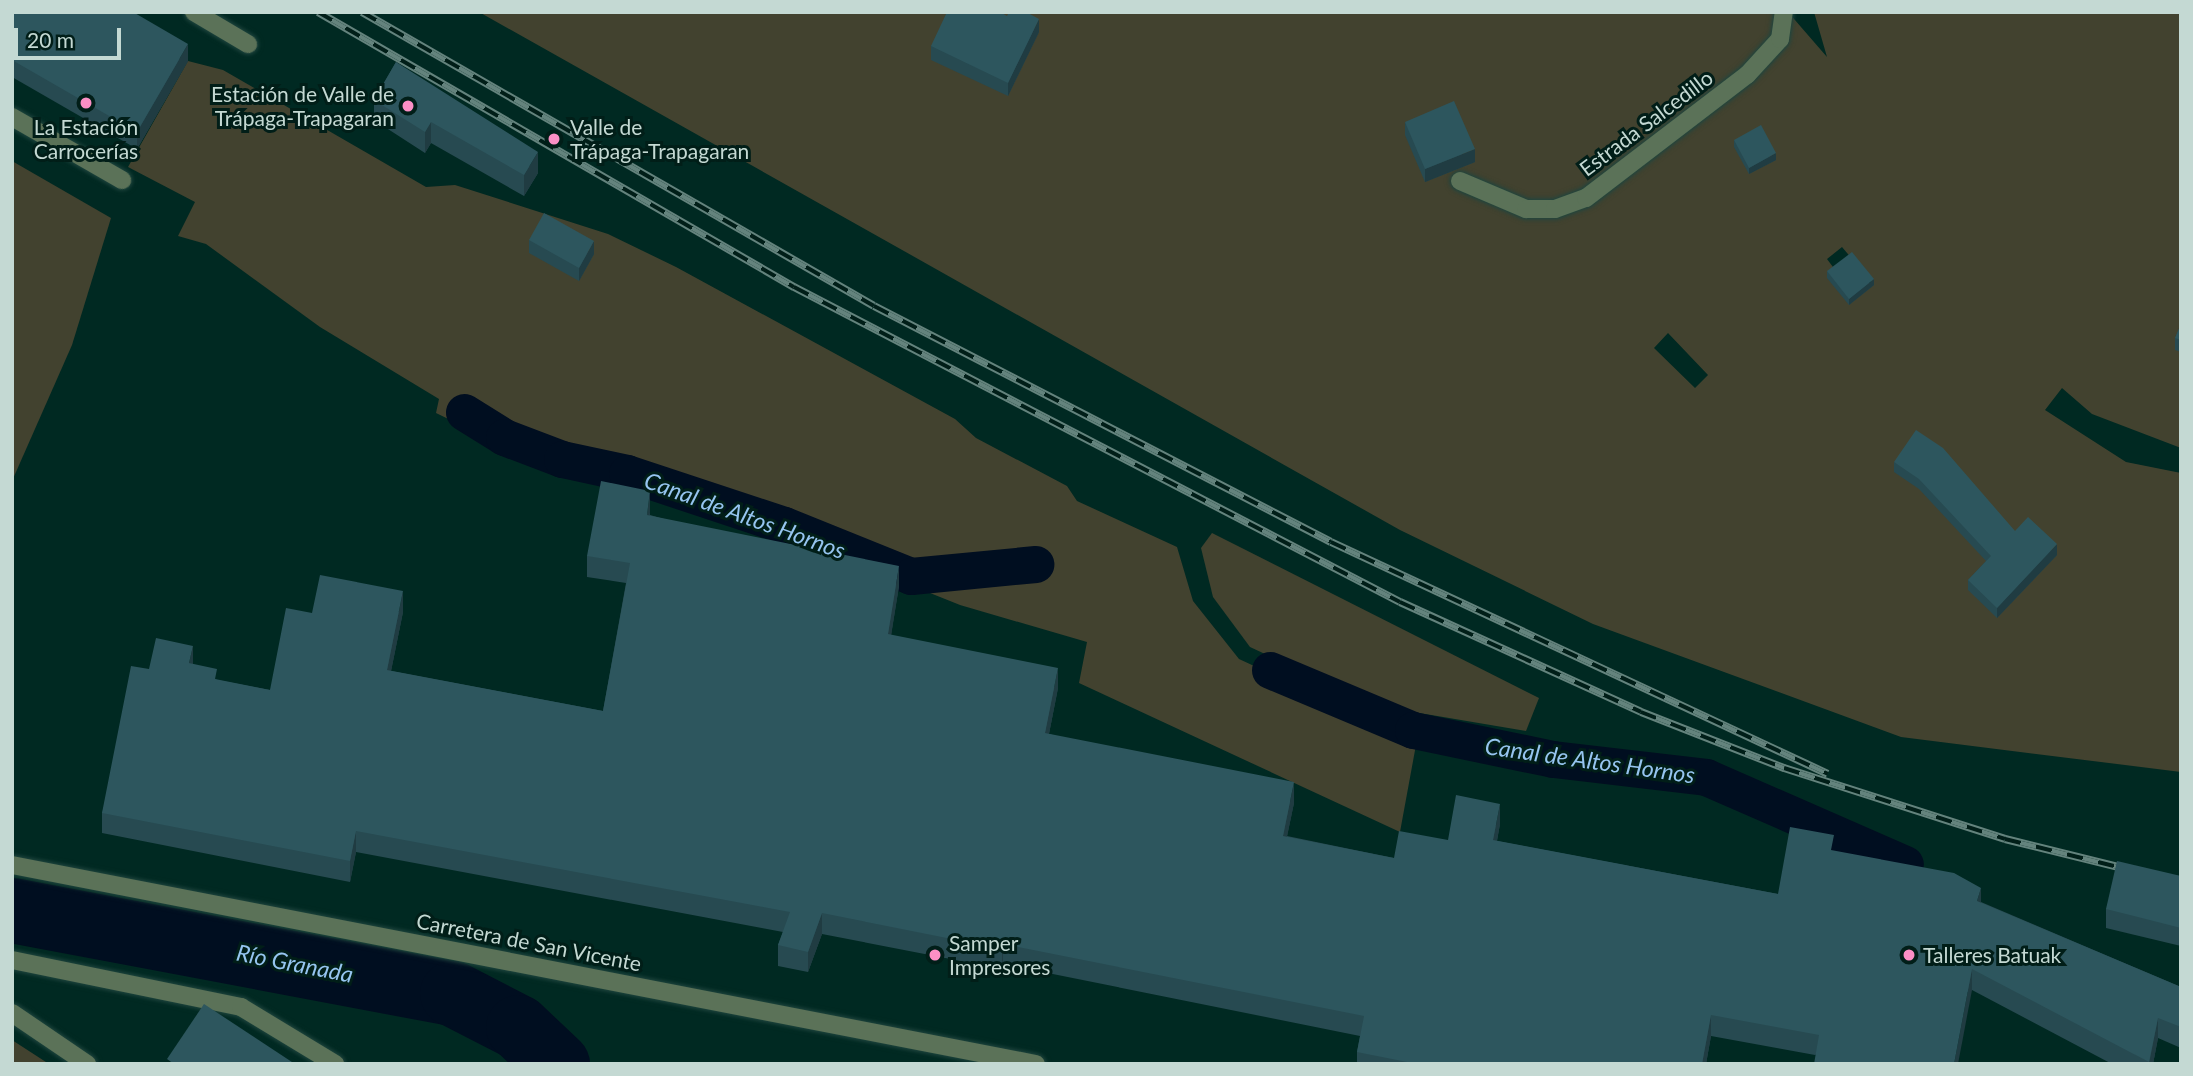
<!DOCTYPE html>
<meta charset="utf-8">
<style>
body{margin:0}
#map{position:relative;width:2193px;height:1076px;overflow:hidden;background:#002922;font-family:Lato,sans-serif}
div>[style]{position:absolute}
.green>*{inset:0;background:#42422f}
.canal>*{height:37px;margin:-18.5px;padding:0 18.5px;transform-origin:18.5px;border-radius:18.5px;background:#000e20}
.river>*{height:65px;margin:-32.5px;padding:0 32.5px;transform-origin:32.5px;border-radius:32.5px;background:#000e20}
.roads{filter:drop-shadow(0 0 2px #1f453e) drop-shadow(0 0 2px #1f453e)}
.minor>*{height:18px;margin:-9px;padding:0 9px;transform-origin:9px;border-radius:9px;background:#5b7258}
.rail>*{height:8px;margin-top:-4px;transform-origin:0;background:repeating-linear-gradient(90deg,#011e18 0 16px,#64837d 0 32px);box-sizing:border-box;border-block:2px solid #64837d}
.wall>*{inset:0;background:#274a51}
.shaded-wall>*{inset:0;background:#203c42}
.building>*{inset:0;background:#2d565e}
.dots>*{width:19px;height:19px;translate:-50% -50%;box-sizing:border-box;border:4px solid #011e18;border-radius:50%}
span{translate:-50% -50%;white-space:nowrap;text-align:center;line-height:1.15;-webkit-text-stroke:6px #011e18;paint-order:stroke}
.poi-label{font-size:21px;color:#c4d9d3}
.right{translate:-100% -50%;text-align:right}
.left{translate:0 -50%;text-align:left}
.street-label{font-size:21px;color:#c4d9d3}
.water-label{font-size:23px;color:#96c5f0;font-style:italic}
.frame{position:absolute;inset:0;border:14px solid #c4d9d3;pointer-events:none}
.scale{position:absolute;left:14px;top:28px;width:107px;height:32px;box-sizing:border-box;border:4px solid #c4d9d3;border-top:0;padding-left:9px;font-size:21px;line-height:24px;white-space:nowrap;color:#c4d9d3;-webkit-text-stroke:5px #011e18;paint-order:stroke}
</style>
<div id="map">
<div class="green">
<div style="clip-path:polygon(evenodd,479px 12px,1788px 12px,1827px 57px,1814px 12px,2181px 12px,2181px 448px,2092px 414px,2062px 388px,2045px 410px,2126px 462px,2181px 473px,2181px 772px,1901px 737px,1593px 624px,1400px 530px,479px 12px,1842px 247px,1874px 285px,1836px 271px,1827px 259px,1842px 247px,479px 12px,1668px 333px,1708px 375px,1695px 388px,1654px 348px,1668px 333px)"></div>
<div style="clip-path:polygon(188px 61px,223px 70px,426px 187px,455px 185px,608px 234px,676px 267px,955px 419px,976px 438px,1067px 486px,1077px 501px,1177px 547px,1193px 601px,1239px 659px,1377px 723px,1418px 734px,1400px 832px,1079px 683px,1087px 642px,960px 605px,718px 508px,535px 461px,436px 413px,439px 399px,320px 327px,206px 244px,178px 236px,195px 202px,128px 167px)"></div>
<div style="clip-path:polygon(12px 161px,111px 218px,72px 345px,12px 481px)"></div>
<div style="clip-path:polygon(1212px 533px,1539px 698px,1526px 731px,1378px 706px,1250px 647px,1213px 597px,1201px 548px)"></div>
<div style="clip-path:polygon(12px 1040px,49px 1064px,12px 1064px)"></div>
</div>
<div class="canal">
<div style="left:464px;top:412px;width:47px;rotate:32deg"></div>
<div style="left:504px;top:437px;width:62px;rotate:20.8deg"></div>
<div style="left:562px;top:459px;width:66px;rotate:12.2deg"></div>
<div style="left:627px;top:473px;width:165px;rotate:18.3deg"></div>
<div style="left:784px;top:525px;width:137px;rotate:21.9deg"></div>
<div style="left:911px;top:576px;width:125px;rotate:-5.5deg"></div>
<div style="left:1270px;top:670px;width:155px;rotate:22.8deg"></div>
<div style="left:1413px;top:730px;width:143px;rotate:11.7deg"></div>
<div style="left:1553px;top:759px;width:154px;rotate:6.7deg"></div>
<div style="left:1706px;top:777px;width:217px;rotate:23.6deg"></div>
</div>
<div class="river">
<div style="left:12px;top:910px;width:448px;rotate:10.7deg"></div>
<div style="left:452px;top:993px;width:74px;rotate:27.3deg"></div>
<div style="left:518px;top:1027px;width:54px;rotate:43.5deg"></div>
</div>
<div class="roads">
<div class="minor">
<div style="left:194px;top:12px;width:63px;rotate:30.7deg"></div>
<div style="left:12px;top:117px;width:127px;rotate:29.8deg"></div>
<div style="left:1460px;top:181px;width:72px;rotate:23deg"></div>
<div style="left:1526px;top:209px;width:29px"></div>
<div style="left:1555px;top:209px;width:33px;rotate:-20deg"></div>
<div style="left:1586px;top:198px;width:203px;rotate:-37.4deg"></div>
<div style="left:1747px;top:75px;width:49px;rotate:-47.5deg"></div>
<div style="left:1780px;top:39px;width:27px;rotate:-82deg"></div>
<div style="left:12px;top:865px;width:1043px;rotate:11deg"></div>
<div style="left:12px;top:960px;width:234px;rotate:11.6deg"></div>
<div style="left:241px;top:1007px;width:110px;rotate:31.2deg"></div>
<div style="left:12px;top:1013px;width:91px;rotate:34.2deg"></div>
</div>
</div>
<div class="rail">
<div style="left:318px;top:12px;width:550px;rotate:30.02deg"></div>
<div style="left:794px;top:287px;width:683px;rotate:27.47deg"></div>
<div style="left:1400px;top:602px;width:265px;rotate:24.5deg"></div>
<div style="left:1641px;top:712px;width:154px;rotate:21.4deg"></div>
<div style="left:1784px;top:768px;width:232px;rotate:17.8deg"></div>
<div style="left:2005px;top:839px;width:133px;rotate:13.9deg"></div>
<div style="left:362px;top:12px;width:590px;rotate:29.87deg"></div>
<div style="left:874px;top:306px;width:514px;rotate:27.31deg"></div>
<div style="left:1331px;top:542px;width:548px;rotate:25.02deg"></div>
</div>
<div class="wall">
<div style="clip-path:polygon(12px 12px,188px 61px,137px 149px,12px 77px)"></div>
<div style="clip-path:polygon(1007px 16px,1039px 32px,1008px 96px,931px 60px,931px 46px)"></div>
<div style="clip-path:polygon(396px 62px,538px 173px,524px 196px,431px 143px,425px 153px,374px 120px,374px 100px)"></div>
<div style="clip-path:polygon(1405px 122px,1475px 162px,1425px 182px,1405px 135px)"></div>
<div style="clip-path:polygon(1734px 140px,1776px 160px,1749px 174px,1734px 147px)"></div>
<div style="clip-path:polygon(529px 240px,594px 254px,579px 281px,529px 253px)"></div>
<div style="clip-path:polygon(1827px 271px,1874px 285px,1849px 305px,1827px 278px)"></div>
<div style="clip-path:polygon(2181px 324px,2181px 352px,2175px 350px,2175px 338px)"></div>
<div style="clip-path:polygon(1894px 462px,2015px 531px,2057px 555px,1997px 618px,1968px 590px,1968px 580px,1986px 561px,1919px 489px,1894px 472px)"></div>
<div style="clip-path:polygon(650px 512px,650px 515px,899px 586px,891px 635px,1058px 688px,1049px 734px,1294px 803px,1287px 836px,1394px 858px,1500px 824px,1497px 841px,1778px 894px,1834px 851px,1981px 902px,2181px 987px,2181px 1048px,2158px 1038px,2153px 1064px,2112px 1064px,1972px 990px,1815px 1055px,1711px 1036px,1706px 1064px,1357px 1064px,1357px 1052px,1360px 1036px,1003px 964px,1002px 969px,822px 934px,808px 972px,778px 966px,778px 945px,783px 932px,356px 852px,350px 882px,102px 833px,102px 813px,149px 669px,193px 664px,217px 680px,270px 690px,312px 613px,403px 612px,391px 671px,603px 711px,626px 583px,587px 577px,587px 556px)"></div>
<div style="clip-path:polygon(2181px 876px,2181px 946px,2106px 928px,2106px 909px)"></div>
</div>
<div class="shaded-wall">
<div style="clip-path:polygon(1039px 19px,1039px 32px,1008px 96px,1008px 83px)"></div>
<div style="clip-path:polygon(188px 44px,188px 61px,137px 149px,137px 132px)"></div>
<div style="clip-path:polygon(431px 122px,431px 143px,425px 153px,425px 132px)"></div>
<div style="clip-path:polygon(1475px 149px,1475px 162px,1425px 182px,1425px 169px)"></div>
<div style="clip-path:polygon(538px 152px,538px 173px,524px 196px,524px 175px)"></div>
<div style="clip-path:polygon(1776px 153px,1776px 160px,1749px 174px,1749px 168px)"></div>
<div style="clip-path:polygon(594px 241px,594px 254px,579px 281px,579px 268px)"></div>
<div style="clip-path:polygon(1874px 279px,1874px 285px,1849px 305px,1849px 299px)"></div>
<div style="clip-path:polygon(650px 491px,650px 512px,647px 535px,647px 515px)"></div>
<div style="clip-path:polygon(2057px 544px,2057px 555px,1997px 618px,1997px 608px)"></div>
<div style="clip-path:polygon(899px 566px,899px 586px,888px 655px,888px 634px)"></div>
<div style="clip-path:polygon(403px 591px,403px 612px,387px 691px,387px 670px)"></div>
<div style="clip-path:polygon(193px 646px,193px 666px,189px 663px)"></div>
<div style="clip-path:polygon(1058px 668px,1058px 688px,1045px 754px,1045px 733px)"></div>
<div style="clip-path:polygon(1294px 782px,1294px 803px,1283px 856px,1283px 836px)"></div>
<div style="clip-path:polygon(1500px 804px,1500px 824px,1493px 861px,1493px 840px)"></div>
<div style="clip-path:polygon(356px 831px,356px 852px,350px 882px,350px 861px)"></div>
<div style="clip-path:polygon(1981px 888px,1981px 909px,1977px 901px)"></div>
<div style="clip-path:polygon(822px 913px,822px 934px,808px 972px,808px 952px)"></div>
<div style="clip-path:polygon(1003px 944px,1003px 964px,1002px 969px,1002px 949px)"></div>
<div style="clip-path:polygon(1972px 969px,1972px 990px,1958px 1064px,1954px 1064px)"></div>
<div style="clip-path:polygon(1711px 1015px,1711px 1036px,1706px 1064px,1702px 1064px)"></div>
<div style="clip-path:polygon(2158px 1018px,2158px 1038px,2153px 1064px,2149px 1064px)"></div>
</div>
<div class="building">
<div style="clip-path:polygon(12px 12px,133px 12px,188px 44px,137px 132px,12px 60px)"></div>
<div style="clip-path:polygon(947px 12px,1000px 12px,1007px 16px,1009px 12px,1026px 12px,1039px 19px,1008px 83px,931px 46px)"></div>
<div style="clip-path:polygon(396px 62px,538px 152px,524px 175px,431px 122px,425px 132px,374px 100px)"></div>
<div style="clip-path:polygon(1454px 101px,1475px 149px,1425px 169px,1405px 122px)"></div>
<div style="clip-path:polygon(1761px 125px,1776px 153px,1749px 168px,1734px 140px)"></div>
<div style="clip-path:polygon(544px 213px,594px 241px,579px 268px,529px 240px)"></div>
<div style="clip-path:polygon(1852px 252px,1874px 279px,1849px 299px,1827px 271px)"></div>
<div style="clip-path:polygon(2181px 324px,2181px 340px,2175px 338px)"></div>
<div style="clip-path:polygon(1916px 430px,1943px 448px,2015px 531px,2028px 517px,2057px 544px,1997px 608px,1968px 580px,1991px 556px,1919px 479px,1894px 462px)"></div>
<div style="clip-path:polygon(601px 481px,650px 491px,647px 515px,899px 566px,888px 634px,1058px 668px,1045px 733px,1294px 782px,1283px 836px,1394px 858px,1399px 831px,1448px 840px,1456px 795px,1500px 804px,1493px 840px,1778px 894px,1790px 827px,1834px 835px,1831px 850px,1954px 873px,1981px 888px,1977px 901px,2181px 987px,2181px 1027px,2158px 1018px,2149px 1062px,1972px 969px,1954px 1064px,1814px 1064px,1819px 1035px,1711px 1015px,1702px 1064px,1417px 1064px,1357px 1052px,1364px 1016px,1003px 944px,1002px 949px,822px 913px,808px 952px,778px 945px,790px 912px,356px 831px,350px 861px,102px 813px,131px 666px,149px 669px,156px 638px,193px 646px,189px 663px,217px 669px,215px 679px,270px 690px,286px 608px,312px 613px,320px 575px,403px 591px,387px 670px,603px 711px,630px 563px,587px 556px)"></div>
<div style="clip-path:polygon(2117px 861px,2181px 876px,2181px 928px,2106px 909px)"></div>
<div style="clip-path:polygon(204px 1004px,295px 1064px,174px 1064px,167px 1059px)"></div>
</div>
<div class="dots">
<div style="left:86px;top:103px;background:#fb8fc5"></div>
<div style="left:408px;top:106px;background:#fb8fc5"></div>
<div style="left:554px;top:139px;background:#fb8fc5"></div>
<div style="left:935px;top:955px;background:#fb8fc5"></div>
<div style="left:1909px;top:955px;background:#fb8fc5"></div>
</div>
<div class="poi-label">
<span class="right" style="left:394px;top:106px">Estación de Valle de<br>Trápaga-Trapagaran</span>
<span style="left:86px;top:139px">La Estación<br>Carrocerías</span>
<span class="left" style="left:570px;top:139px">Valle de<br>Trápaga-Trapagaran</span>
<span class="left" style="left:949px;top:955px">Samper<br>Impresores</span>
<span class="left" style="left:1923px;top:955px">Talleres Batuak</span>
</div>
<div class="street-label">
<span style="left:1646px;top:123px;rotate:-37deg">Estrada Salcedillo</span>
<span style="left:529px;top:942px;rotate:11deg">Carretera de San Vicente</span>
</div>
<div class="water-label">
<span style="left:745px;top:515px;rotate:20deg">Canal de Altos Hornos</span>
<span style="left:1590px;top:760px;rotate:8deg">Canal de Altos Hornos</span>
<span style="left:295px;top:963px;rotate:11deg">Río Granada</span>
</div>
<div class="frame"></div>
<div class="scale">20 m</div>
</div>
